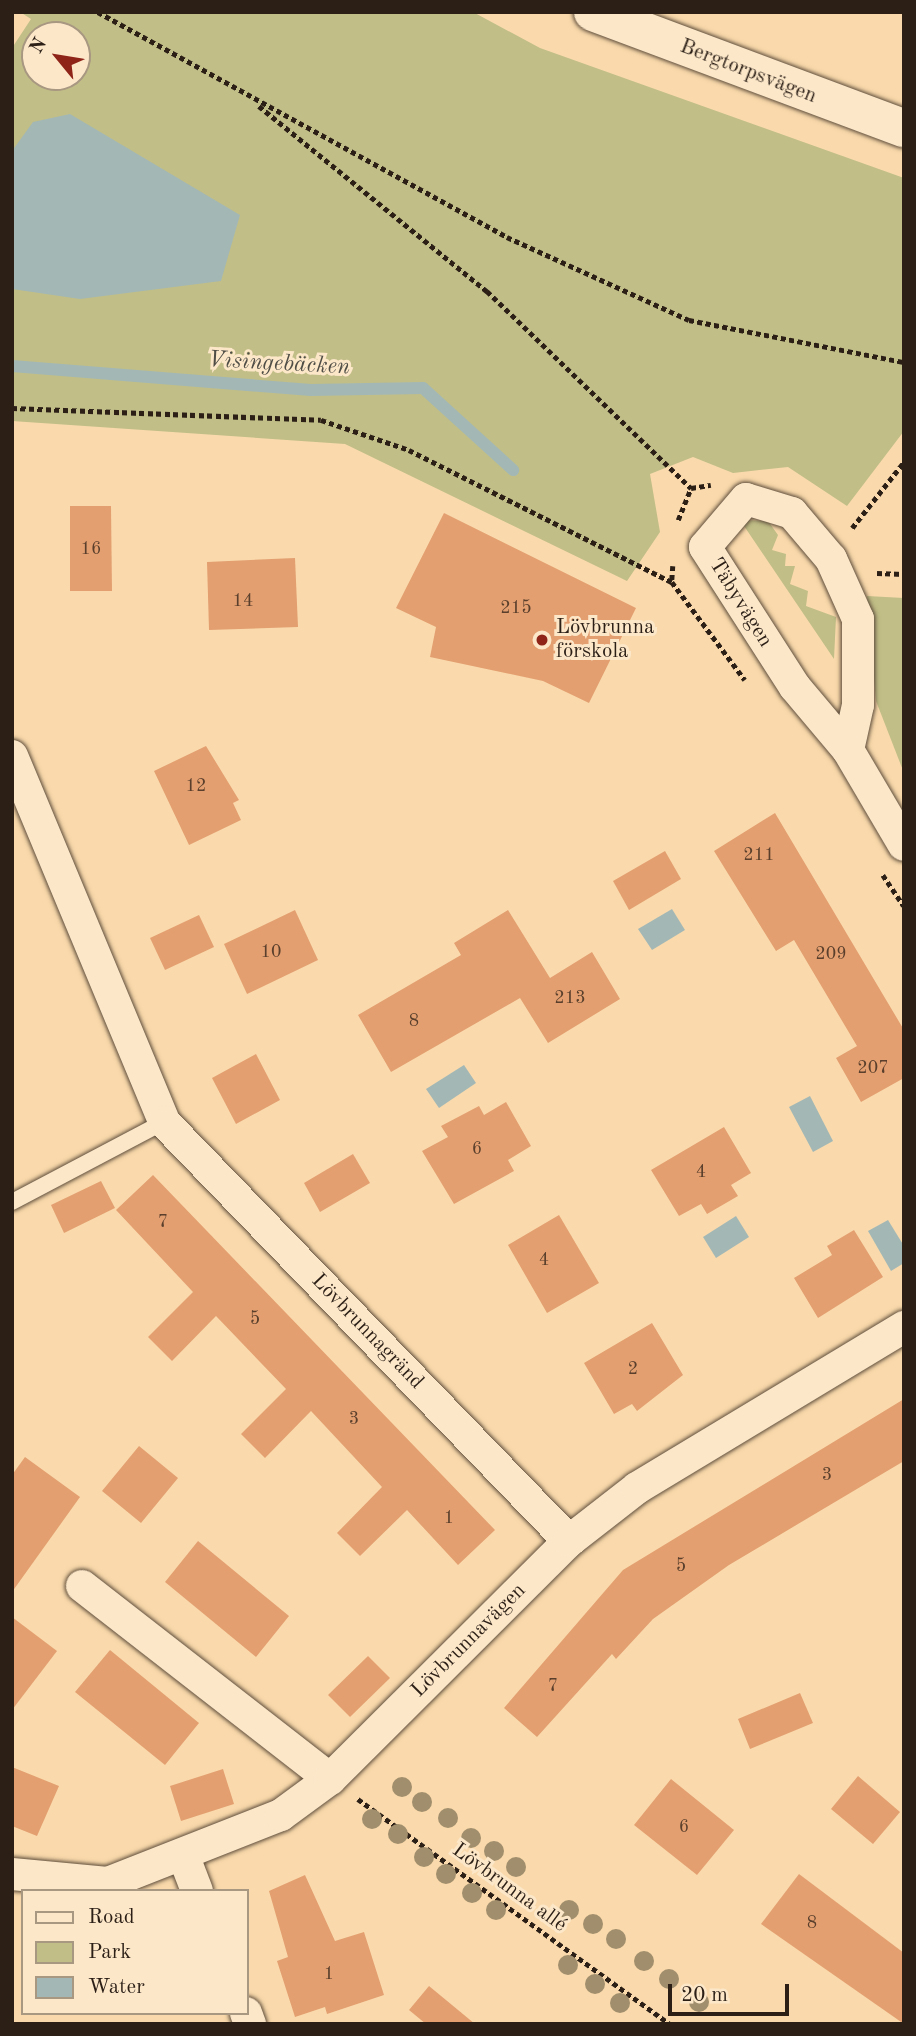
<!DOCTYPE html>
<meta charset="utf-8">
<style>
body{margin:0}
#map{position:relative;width:916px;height:2036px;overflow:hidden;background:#fadaac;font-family:"Old Standard TT",serif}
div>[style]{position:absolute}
.green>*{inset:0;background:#c1be87}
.water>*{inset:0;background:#a3b8b5}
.stream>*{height:12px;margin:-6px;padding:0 6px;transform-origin:6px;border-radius:6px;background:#a3b8b5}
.building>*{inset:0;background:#e39f70}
.path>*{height:4.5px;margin-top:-2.25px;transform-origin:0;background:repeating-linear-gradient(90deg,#2b1f16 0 5px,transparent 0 8.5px)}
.roads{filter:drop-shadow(0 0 2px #5f4e3c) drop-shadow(0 0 2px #5f4e3c)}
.lane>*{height:16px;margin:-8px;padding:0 8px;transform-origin:8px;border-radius:8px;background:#fce7c9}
.street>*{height:32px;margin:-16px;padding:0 16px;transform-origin:16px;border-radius:16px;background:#fce7c9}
.secondary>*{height:38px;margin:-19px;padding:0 19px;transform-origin:19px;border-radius:19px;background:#fce7c9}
.trees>*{width:20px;height:20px;margin:-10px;border-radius:50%;background:#a18e6c}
.dots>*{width:19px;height:19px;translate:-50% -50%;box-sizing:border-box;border:4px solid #fce7c9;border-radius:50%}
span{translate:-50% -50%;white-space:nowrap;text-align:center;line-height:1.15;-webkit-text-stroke:6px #fce7c9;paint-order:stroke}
.number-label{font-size:18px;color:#593f2c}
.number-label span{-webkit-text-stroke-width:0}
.street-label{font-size:21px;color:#2b1f16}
.poi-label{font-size:21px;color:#2b1f16}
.left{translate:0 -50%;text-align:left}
.water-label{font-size:23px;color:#4f4d46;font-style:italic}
.frame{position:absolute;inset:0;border:14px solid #2b1f16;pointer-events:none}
.legend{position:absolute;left:21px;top:1889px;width:228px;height:126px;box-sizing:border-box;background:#fce7c9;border:2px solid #a89781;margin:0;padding:9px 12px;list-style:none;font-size:21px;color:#2b1f16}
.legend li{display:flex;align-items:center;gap:14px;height:35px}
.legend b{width:35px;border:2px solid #a89781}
.north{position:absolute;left:21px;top:21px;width:70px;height:70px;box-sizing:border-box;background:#fce7c9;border:2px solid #a89781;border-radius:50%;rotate:300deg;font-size:19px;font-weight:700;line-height:28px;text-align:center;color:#2b1f16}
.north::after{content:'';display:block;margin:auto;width:24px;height:32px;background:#8f2418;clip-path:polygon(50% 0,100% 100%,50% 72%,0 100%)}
.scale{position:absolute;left:668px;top:1984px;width:121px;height:32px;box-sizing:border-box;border:4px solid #2b1f16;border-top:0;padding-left:9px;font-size:21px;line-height:24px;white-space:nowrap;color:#2b1f16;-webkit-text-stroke:5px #fce7c9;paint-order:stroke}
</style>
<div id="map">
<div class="green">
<div style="clip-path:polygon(evenodd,20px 12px,473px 12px,540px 48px,904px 178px,904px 431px,847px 506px,788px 467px,733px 473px,693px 457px,650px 474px,660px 532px,627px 581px,345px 444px,12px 421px,12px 48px,31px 19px,20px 12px,35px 35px,77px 35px,77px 77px,35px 77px,35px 35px)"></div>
<div style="clip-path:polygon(740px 520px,768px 521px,778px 535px,772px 550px,786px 554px,785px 566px,795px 566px,790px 584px,808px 591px,806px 606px,836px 617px,834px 659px)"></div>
<div style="clip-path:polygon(867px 596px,904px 598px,904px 773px,876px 701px)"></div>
</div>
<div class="water">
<div style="clip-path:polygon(70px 114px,240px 215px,221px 281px,80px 299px,12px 289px,12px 151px,33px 122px)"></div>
<div style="clip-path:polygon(672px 909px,685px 930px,652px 950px,638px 929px)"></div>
<div style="clip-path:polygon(464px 1065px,476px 1083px,439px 1108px,426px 1089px)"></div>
<div style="clip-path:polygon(810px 1096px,833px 1141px,813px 1152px,789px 1107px)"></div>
<div style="clip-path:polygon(736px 1216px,749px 1237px,716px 1258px,703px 1237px)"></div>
<div style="clip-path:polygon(888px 1220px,904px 1246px,904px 1263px,891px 1271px,868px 1231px)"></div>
</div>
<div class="stream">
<div style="left:12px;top:366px;width:300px;rotate:4.6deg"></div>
<div style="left:311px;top:390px;width:112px;rotate:-1deg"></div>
<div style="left:423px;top:388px;width:122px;rotate:42.3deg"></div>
</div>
<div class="building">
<div style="clip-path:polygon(70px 506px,111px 506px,112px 591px,70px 591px)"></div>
<div style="clip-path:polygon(444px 513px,636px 608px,589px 703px,543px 681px,430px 657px,436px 627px,396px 608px)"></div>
<div style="clip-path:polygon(295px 558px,298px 627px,209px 630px,207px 562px)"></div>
<div style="clip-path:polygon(206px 746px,239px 800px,233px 803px,241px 820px,189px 845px,154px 771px)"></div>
<div style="clip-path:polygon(775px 813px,904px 1030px,904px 1078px,861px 1102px,836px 1058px,857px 1046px,794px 940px,776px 951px,714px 851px)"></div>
<div style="clip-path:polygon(665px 851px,681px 879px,629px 910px,613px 881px)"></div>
<div style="clip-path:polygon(295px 910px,318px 960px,247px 994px,224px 944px)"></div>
<div style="clip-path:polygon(508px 910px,550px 978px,592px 952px,620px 999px,548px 1043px,520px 998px,391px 1072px,358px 1015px,461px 955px,454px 943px)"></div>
<div style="clip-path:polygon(199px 915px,214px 947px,165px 970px,150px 938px)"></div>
<div style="clip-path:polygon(256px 1054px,280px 1100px,236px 1124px,212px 1078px)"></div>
<div style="clip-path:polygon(506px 1102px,531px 1146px,508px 1160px,514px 1171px,454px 1204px,422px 1151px,448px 1137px,441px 1126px,479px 1106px,484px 1115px)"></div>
<div style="clip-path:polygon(724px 1127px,751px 1173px,731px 1185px,738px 1196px,707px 1214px,701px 1204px,679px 1216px,651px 1170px)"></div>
<div style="clip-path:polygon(353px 1154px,370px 1183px,320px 1212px,304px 1183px)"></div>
<div style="clip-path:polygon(153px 1175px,495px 1530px,458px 1565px,407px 1510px,360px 1556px,337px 1533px,382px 1487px,311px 1411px,265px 1458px,241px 1434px,286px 1389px,216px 1316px,172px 1361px,148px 1337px,193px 1292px,116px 1210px)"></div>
<div style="clip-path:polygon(101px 1181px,115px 1208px,64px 1233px,51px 1205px)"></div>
<div style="clip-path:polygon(559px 1215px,599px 1283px,547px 1313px,508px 1245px)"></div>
<div style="clip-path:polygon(854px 1230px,883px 1277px,818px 1318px,794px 1278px,832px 1255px,827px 1246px)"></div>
<div style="clip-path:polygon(652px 1323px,683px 1375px,637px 1411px,632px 1404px,614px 1414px,584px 1363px)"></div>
<div style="clip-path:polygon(904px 1399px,904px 1461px,729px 1565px,653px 1619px,616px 1659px,612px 1654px,537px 1737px,504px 1708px,623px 1570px)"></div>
<div style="clip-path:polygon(139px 1446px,178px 1478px,141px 1523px,102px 1491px)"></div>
<div style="clip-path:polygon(25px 1457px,80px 1497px,12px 1592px,12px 1475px)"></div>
<div style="clip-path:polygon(198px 1541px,289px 1616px,256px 1657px,165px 1582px)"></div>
<div style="clip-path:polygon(12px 1617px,57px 1651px,12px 1710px)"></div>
<div style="clip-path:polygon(110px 1650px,199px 1723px,165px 1765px,75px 1692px)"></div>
<div style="clip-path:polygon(368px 1656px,390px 1678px,350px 1717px,328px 1695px)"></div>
<div style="clip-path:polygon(800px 1693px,813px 1723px,750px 1749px,738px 1719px)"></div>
<div style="clip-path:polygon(12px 1767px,59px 1786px,37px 1836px,12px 1826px)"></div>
<div style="clip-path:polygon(223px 1769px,234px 1804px,181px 1821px,170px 1786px)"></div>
<div style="clip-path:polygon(858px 1776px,900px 1812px,873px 1844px,831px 1809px)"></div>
<div style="clip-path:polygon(671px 1779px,734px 1830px,697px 1875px,634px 1825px)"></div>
<div style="clip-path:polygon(799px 1874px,904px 1953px,904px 2024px,761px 1924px)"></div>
<div style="clip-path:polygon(305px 1875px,335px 1941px,364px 1932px,384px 1995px,327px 2014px,325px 2007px,295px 2017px,277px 1961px,288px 1957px,269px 1891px)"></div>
<div style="clip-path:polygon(429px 1986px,475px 2024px,426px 2024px,409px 2010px)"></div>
</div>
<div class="path">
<div style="left:98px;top:12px;width:467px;rotate:28.8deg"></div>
<div style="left:507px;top:237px;width:200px;rotate:24.5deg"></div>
<div style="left:689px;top:320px;width:219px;rotate:11.1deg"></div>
<div style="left:259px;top:106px;width:294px;rotate:39.1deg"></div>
<div style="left:487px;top:291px;width:284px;rotate:44deg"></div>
<div style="left:12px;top:408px;width:309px;rotate:2.2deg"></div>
<div style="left:321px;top:420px;width:93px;rotate:18.8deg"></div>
<div style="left:409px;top:450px;width:294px;rotate:26.7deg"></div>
<div style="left:691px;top:488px;width:20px;rotate:-9deg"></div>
<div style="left:678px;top:520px;width:35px;rotate:-68deg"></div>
<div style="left:852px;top:528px;width:84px;rotate:-51.8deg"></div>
<div style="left:673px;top:566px;width:16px;rotate:94deg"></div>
<div style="left:672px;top:582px;width:122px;rotate:53.3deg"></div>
<div style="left:877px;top:573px;width:27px;rotate:2deg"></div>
<div style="left:883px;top:875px;width:37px;rotate:56deg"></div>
<div style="left:358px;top:1799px;width:385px;rotate:35.8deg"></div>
</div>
<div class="roads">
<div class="lane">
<div style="left:12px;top:1202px;width:172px;rotate:-27.8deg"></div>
</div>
<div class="street">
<div style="left:848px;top:750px;width:46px;rotate:-77.5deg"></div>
<div style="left:858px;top:705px;width:86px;rotate:-90deg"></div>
<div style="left:858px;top:619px;width:66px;rotate:-114.2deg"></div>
<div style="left:831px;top:559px;width:60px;rotate:-130.3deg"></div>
<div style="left:792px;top:513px;width:48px;rotate:-163.1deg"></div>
<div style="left:746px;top:499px;width:63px;rotate:130.5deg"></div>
<div style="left:705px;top:547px;width:166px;rotate:57.3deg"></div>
<div style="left:795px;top:687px;width:82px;rotate:49.9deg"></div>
<div style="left:848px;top:750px;width:110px;rotate:59.5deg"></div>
<div style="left:12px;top:756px;width:396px;rotate:67.4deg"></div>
<div style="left:164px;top:1122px;width:583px;rotate:45.97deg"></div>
<div style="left:82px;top:1586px;width:314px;rotate:37.9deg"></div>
<div style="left:184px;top:1857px;width:36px;rotate:69deg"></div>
<div style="left:12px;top:1874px;width:96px;rotate:5.4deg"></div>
<div style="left:108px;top:1883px;width:186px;rotate:-21.5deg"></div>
<div style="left:281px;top:1815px;width:61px;rotate:-36.3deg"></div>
<div style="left:330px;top:1779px;width:337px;rotate:-44.9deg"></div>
<div style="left:569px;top:1541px;width:86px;rotate:-37.9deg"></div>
<div style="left:637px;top:1488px;width:312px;rotate:-31.1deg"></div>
<div style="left:246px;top:2013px;width:12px;rotate:70deg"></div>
</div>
<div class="secondary">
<div style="left:593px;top:12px;width:332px;rotate:20.5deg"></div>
</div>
</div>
<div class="trees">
<div style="left:402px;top:1787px"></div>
<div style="left:422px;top:1802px"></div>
<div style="left:448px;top:1818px"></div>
<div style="left:372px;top:1819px"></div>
<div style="left:398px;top:1834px"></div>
<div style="left:471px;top:1838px"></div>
<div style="left:494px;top:1851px"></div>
<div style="left:424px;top:1857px"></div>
<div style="left:516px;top:1867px"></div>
<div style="left:446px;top:1874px"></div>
<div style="left:472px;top:1893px"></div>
<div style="left:496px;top:1910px"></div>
<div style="left:569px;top:1910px"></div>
<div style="left:593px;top:1924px"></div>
<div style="left:616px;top:1939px"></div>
<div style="left:644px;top:1961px"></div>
<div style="left:568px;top:1965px"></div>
<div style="left:669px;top:1979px"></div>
<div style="left:595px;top:1984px"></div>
<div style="left:699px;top:2002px"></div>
<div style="left:620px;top:2003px"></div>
</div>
<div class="dots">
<div style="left:542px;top:640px;background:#8f2418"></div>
</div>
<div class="number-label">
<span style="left:91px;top:549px">16</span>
<span style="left:243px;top:601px">14</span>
<span style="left:516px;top:608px">215</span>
<span style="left:196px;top:786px">12</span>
<span style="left:759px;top:855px">211</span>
<span style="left:271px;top:952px">10</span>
<span style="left:831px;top:954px">209</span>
<span style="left:570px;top:998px">213</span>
<span style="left:414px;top:1021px">8</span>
<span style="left:873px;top:1068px">207</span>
<span style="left:477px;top:1149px">6</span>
<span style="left:701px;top:1172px">4</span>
<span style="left:163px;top:1222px">7</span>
<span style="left:544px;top:1260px">4</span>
<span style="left:255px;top:1319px">5</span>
<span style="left:633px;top:1369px">2</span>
<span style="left:354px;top:1419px">3</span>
<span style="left:827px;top:1475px">3</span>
<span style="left:449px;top:1518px">1</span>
<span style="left:681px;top:1566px">5</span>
<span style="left:553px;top:1686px">7</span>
<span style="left:684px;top:1827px">6</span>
<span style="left:812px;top:1923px">8</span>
<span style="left:329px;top:1974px">1</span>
</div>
<div class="street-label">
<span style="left:748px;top:72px;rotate:21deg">Bergtorpsvägen</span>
<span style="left:740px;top:603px;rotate:58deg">Täbyvägen</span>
<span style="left:367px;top:1332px;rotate:46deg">Lövbrunnagränd</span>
<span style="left:469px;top:1641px;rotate:-45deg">Lövbrunnavägen</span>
<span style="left:509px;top:1888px;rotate:36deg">Lövbrunna allé</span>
</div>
<div class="poi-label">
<span class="left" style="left:556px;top:640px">Lövbrunna<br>förskola</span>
</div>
<div class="water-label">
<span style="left:279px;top:364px;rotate:3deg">Visingebäcken</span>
</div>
<div class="frame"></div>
<ul class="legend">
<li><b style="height:9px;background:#fce7c9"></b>Road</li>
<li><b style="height:19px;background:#c1be87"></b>Park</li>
<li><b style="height:19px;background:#a3b8b5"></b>Water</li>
</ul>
<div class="north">N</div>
<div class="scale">20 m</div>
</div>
